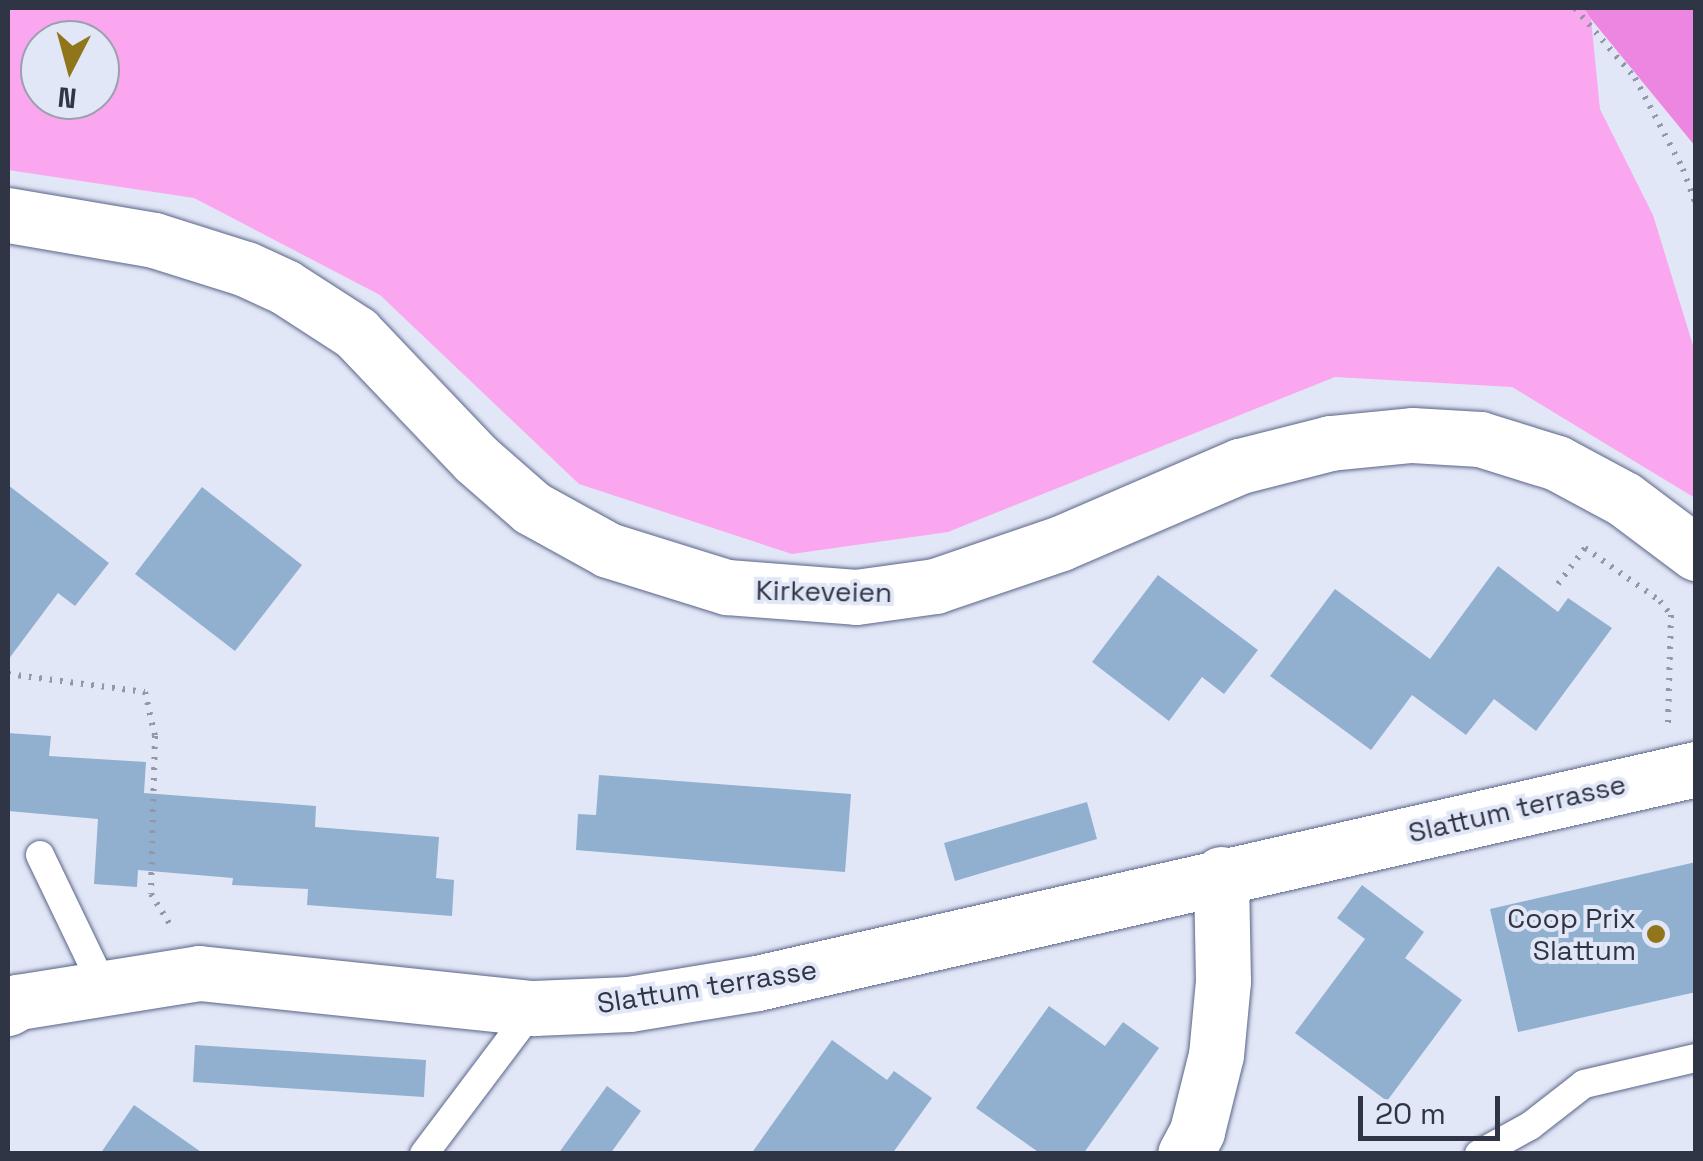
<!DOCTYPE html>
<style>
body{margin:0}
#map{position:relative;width:1703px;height:1161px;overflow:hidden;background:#e2e7f7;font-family:"Space Grotesk",sans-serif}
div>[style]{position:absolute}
.green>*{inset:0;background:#faa7ef}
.forest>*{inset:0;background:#ed86e0}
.building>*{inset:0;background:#91afcf}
.path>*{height:6px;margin-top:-3px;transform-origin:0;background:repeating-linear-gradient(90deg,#9398a8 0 2.5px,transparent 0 10.5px)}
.roads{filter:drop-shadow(0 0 2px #5a6588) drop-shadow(0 0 2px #5a6588)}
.service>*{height:28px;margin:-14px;padding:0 14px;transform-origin:14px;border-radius:14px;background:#fff}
.minor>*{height:55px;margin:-27.5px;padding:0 27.5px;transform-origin:27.5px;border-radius:27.5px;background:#fff}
.secondary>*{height:55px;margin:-27.5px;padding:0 27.5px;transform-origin:27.5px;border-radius:27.5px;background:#fff}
.dots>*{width:28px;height:28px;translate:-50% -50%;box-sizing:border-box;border:5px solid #e2e7f7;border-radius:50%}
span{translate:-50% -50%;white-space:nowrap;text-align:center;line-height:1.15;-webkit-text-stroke:8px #e2e7f7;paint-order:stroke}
.street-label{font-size:28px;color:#303545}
.poi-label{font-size:28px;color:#303545}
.right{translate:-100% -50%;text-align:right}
.frame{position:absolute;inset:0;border:10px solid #303545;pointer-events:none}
.north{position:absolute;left:20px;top:20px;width:100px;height:100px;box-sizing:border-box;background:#e2e7f7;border:2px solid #9ba0b0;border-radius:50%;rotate:186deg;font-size:28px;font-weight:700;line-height:40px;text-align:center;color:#303545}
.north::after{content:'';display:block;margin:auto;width:35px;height:45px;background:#90751b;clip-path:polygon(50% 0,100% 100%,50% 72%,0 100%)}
.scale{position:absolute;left:1358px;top:1096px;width:142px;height:45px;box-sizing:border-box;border:5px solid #303545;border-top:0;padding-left:12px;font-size:30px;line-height:35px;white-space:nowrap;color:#303545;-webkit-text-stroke:8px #e2e7f7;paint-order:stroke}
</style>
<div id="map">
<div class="green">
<div style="clip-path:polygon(evenodd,8px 8px,1584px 8px,1591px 19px,1600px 109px,1653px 215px,1695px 352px,1695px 498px,1512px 387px,1335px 377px,948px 532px,792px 554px,579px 484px,380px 295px,194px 198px,8px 170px,8px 8px,40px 40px,100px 40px,100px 100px,40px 100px,40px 40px)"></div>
</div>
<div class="forest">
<div style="clip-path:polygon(1584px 8px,1695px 8px,1695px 146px,1591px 19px)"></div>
</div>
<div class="building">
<div style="clip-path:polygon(8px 485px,109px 563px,75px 606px,58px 593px,8px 660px)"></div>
<div style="clip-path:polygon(202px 487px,302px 565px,235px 651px,135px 574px)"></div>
<div style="clip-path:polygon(1498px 566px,1558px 612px,1568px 598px,1612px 628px,1536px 731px,1494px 699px,1466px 735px,1412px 695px,1371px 750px,1270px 676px,1335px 589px,1430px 659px)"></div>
<div style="clip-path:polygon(1158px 575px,1258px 650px,1224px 694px,1202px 677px,1169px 721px,1092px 662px)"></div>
<div style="clip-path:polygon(8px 733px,51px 736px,49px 756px,146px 762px,144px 793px,316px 806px,315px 827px,439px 837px,436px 878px,454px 880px,452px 916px,307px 905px,308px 889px,232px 885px,233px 878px,138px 870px,137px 887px,94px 884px,98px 819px,8px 811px)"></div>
<div style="clip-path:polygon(599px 775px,851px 794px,845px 872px,576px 850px,578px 814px,596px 815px)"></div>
<div style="clip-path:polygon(1087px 802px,1097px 839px,955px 881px,944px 843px)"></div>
<div style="clip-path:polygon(1696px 862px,1696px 992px,1518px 1032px,1490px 909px)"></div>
<div style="clip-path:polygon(1362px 885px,1424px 932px,1405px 958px,1462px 1000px,1387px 1101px,1295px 1033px,1365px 939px,1337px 918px)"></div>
<div style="clip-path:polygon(1049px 1006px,1105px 1046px,1123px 1022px,1159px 1048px,1083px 1154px,1041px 1154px,976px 1108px)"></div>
<div style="clip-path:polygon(832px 1040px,887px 1080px,894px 1071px,932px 1098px,892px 1154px,751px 1154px)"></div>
<div style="clip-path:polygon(195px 1045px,426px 1060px,424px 1097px,193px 1082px)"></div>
<div style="clip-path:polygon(607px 1086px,641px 1111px,610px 1154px,558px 1154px)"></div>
<div style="clip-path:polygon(134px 1105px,204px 1154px,100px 1154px)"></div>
</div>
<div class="path">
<div style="left:1575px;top:8px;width:92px;rotate:49.4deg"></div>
<div style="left:1635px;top:78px;width:103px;rotate:62.2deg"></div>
<div style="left:1683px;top:169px;width:37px;rotate:70deg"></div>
<div style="left:1558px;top:584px;width:45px;rotate:-53.1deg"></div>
<div style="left:1585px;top:548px;width:92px;rotate:35.2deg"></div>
<div style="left:1660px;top:601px;width:18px;rotate:52deg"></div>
<div style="left:1671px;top:615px;width:110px;rotate:91.6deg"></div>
<div style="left:8px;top:674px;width:138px;rotate:7.5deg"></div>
<div style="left:145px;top:692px;width:45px;rotate:77.2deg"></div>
<div style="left:155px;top:736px;width:158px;rotate:91.5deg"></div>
<div style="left:151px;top:894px;width:36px;rotate:58deg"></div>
</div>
<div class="roads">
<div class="service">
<div style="left:40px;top:855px;width:148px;rotate:64.3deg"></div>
<div style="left:424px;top:1154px;width:183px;rotate:-53deg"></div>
<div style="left:1479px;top:1154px;width:58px;rotate:-28.8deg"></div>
<div style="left:1530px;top:1126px;width:68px;rotate:-37.9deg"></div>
<div style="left:1584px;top:1084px;width:115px;rotate:-13.1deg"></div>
</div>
<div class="minor">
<div style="left:8px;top:1008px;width:12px;rotate:-31deg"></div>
<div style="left:18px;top:1002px;width:183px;rotate:-9.1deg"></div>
<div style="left:199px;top:973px;width:337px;rotate:6deg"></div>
<div style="left:534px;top:1008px;width:95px;rotate:-2.4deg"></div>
<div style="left:629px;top:1004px;width:130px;rotate:-9.3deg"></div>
<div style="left:757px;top:983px;width:963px;rotate:-12.84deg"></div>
<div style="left:1185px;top:1154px;width:26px;rotate:-62deg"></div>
<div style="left:1197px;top:1131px;width:78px;rotate:-76deg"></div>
<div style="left:1216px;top:1055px;width:74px;rotate:-84.6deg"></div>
<div style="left:1223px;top:981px;width:107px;rotate:-91.1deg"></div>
</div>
<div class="secondary">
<div style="left:8px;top:215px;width:148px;rotate:9.7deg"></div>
<div style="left:154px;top:240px;width:96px;rotate:17.5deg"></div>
<div style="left:246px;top:269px;width:43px;rotate:24.8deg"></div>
<div style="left:285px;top:287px;width:85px;rotate:32.9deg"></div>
<div style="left:356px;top:333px;width:174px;rotate:46.4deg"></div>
<div style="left:476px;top:459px;width:74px;rotate:41.2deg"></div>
<div style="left:532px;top:508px;width:87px;rotate:28.9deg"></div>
<div style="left:608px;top:550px;width:125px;rotate:17.3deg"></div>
<div style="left:727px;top:587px;width:129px;rotate:4.4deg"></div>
<div style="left:856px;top:597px;width:80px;rotate:-7.9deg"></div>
<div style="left:935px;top:586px;width:133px;rotate:-18.8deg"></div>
<div style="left:1061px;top:543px;width:195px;rotate:-23.3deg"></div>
<div style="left:1240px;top:466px;width:93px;rotate:-14.3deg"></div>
<div style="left:1330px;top:443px;width:82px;rotate:-5.6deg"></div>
<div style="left:1412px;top:435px;width:68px;rotate:3.4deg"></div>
<div style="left:1480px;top:439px;width:81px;rotate:17.3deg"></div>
<div style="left:1557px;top:463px;width:76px;rotate:28.2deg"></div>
<div style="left:1624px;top:499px;width:90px;rotate:36.9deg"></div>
</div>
</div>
<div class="dots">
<div style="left:1656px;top:934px;background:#90751b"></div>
</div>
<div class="street-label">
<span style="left:824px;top:591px;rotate:1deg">Kirkeveien</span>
<span style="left:1517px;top:808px;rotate:-13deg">Slattum terrasse</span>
<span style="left:707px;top:986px;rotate:-9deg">Slattum terrasse</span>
</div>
<div class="poi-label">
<span class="right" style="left:1636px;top:934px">Coop Prix<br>Slattum</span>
</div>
<div class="frame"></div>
<div class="north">N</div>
<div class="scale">20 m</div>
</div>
